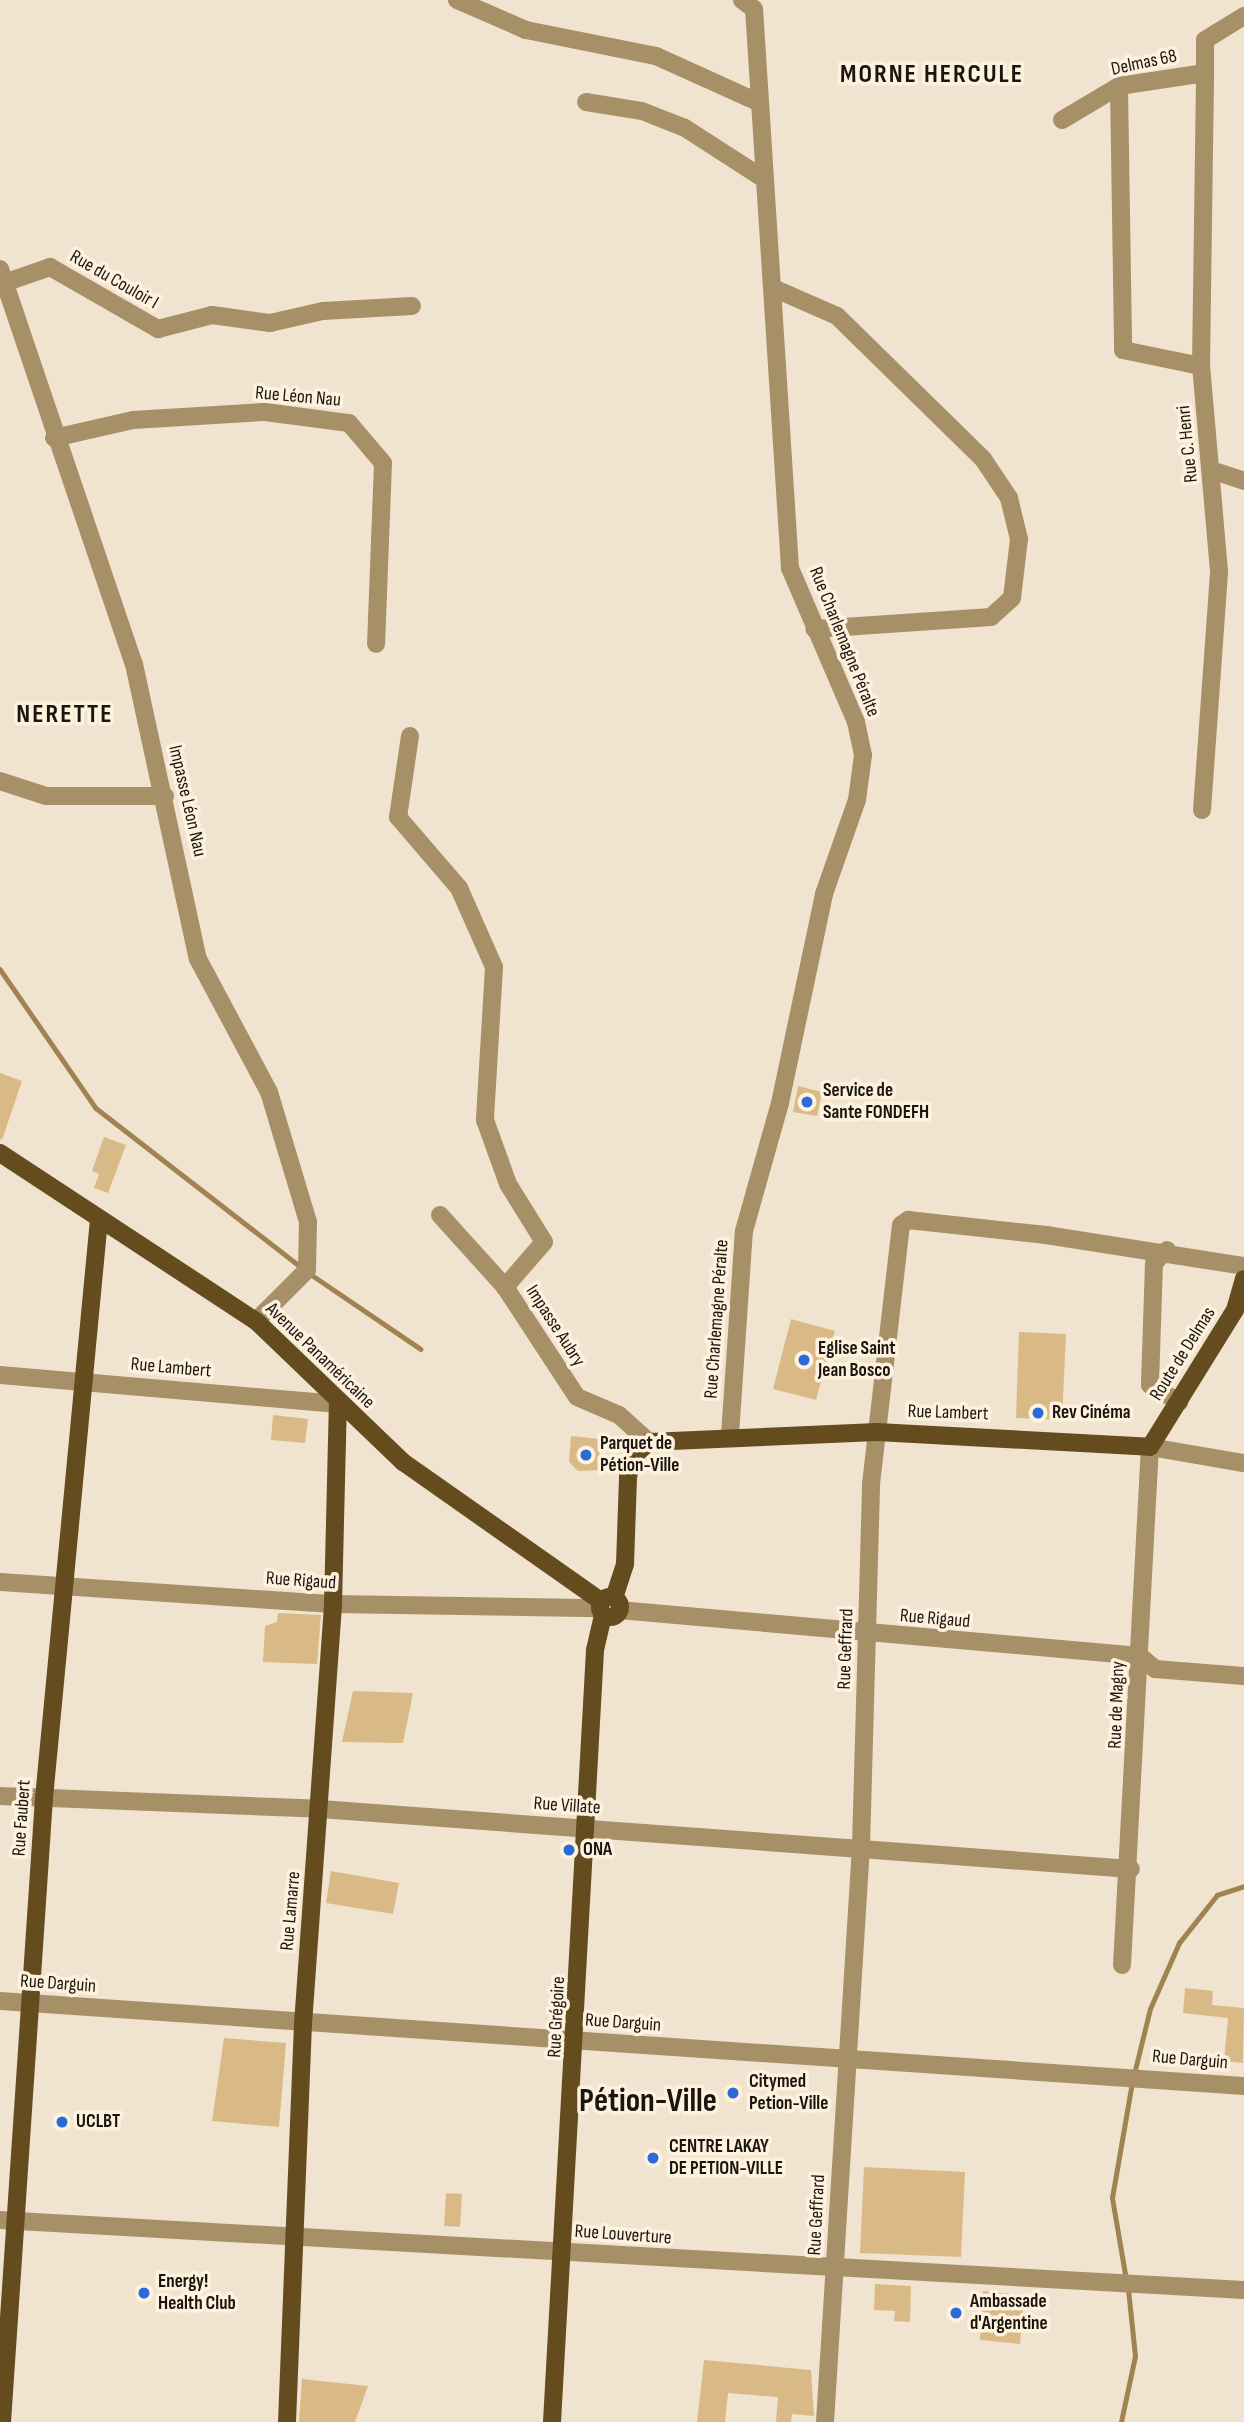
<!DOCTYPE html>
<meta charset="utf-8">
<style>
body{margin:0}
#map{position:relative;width:1244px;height:2422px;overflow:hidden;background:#f0e4d1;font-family:"Sofia Sans Condensed",sans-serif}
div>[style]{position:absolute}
.stream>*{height:4.5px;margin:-2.25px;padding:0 2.25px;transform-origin:2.25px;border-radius:2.25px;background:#a08351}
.building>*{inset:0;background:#d9ba87}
.minor>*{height:18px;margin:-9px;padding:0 9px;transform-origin:9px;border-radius:9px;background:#a79068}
.major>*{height:18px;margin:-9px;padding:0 9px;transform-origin:9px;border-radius:9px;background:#644c1f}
.major>.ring{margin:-9px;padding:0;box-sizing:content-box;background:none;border:18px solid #644c1f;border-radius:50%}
.dots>*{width:19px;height:19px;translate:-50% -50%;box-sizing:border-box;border:4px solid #fef2de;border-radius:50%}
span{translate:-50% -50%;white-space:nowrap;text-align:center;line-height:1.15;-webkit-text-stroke:7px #fef2de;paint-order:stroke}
.street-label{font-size:19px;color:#1a160f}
.poi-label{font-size:19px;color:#1a160f;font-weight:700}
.left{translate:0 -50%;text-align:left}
.district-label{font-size:26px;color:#1a160f;font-weight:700;letter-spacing:2px}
.town-label{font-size:33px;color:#1a160f;font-weight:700}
</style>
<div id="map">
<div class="stream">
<div style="left:0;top:969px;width:169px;rotate:55.4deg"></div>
<div style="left:96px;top:1108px;width:261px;rotate:37.8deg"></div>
<div style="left:309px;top:1273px;width:135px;rotate:34.2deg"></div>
<div style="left:1134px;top:2074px;width:67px;rotate:-76.2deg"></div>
<div style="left:1150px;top:2009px;width:72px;rotate:-66.3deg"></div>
<div style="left:1179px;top:1943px;width:61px;rotate:-51.6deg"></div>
<div style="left:1217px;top:1895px;width:28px;rotate:-18deg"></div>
<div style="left:1126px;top:2280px;width:83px;rotate:-99.7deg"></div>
<div style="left:1112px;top:2198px;width:118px;rotate:-80.2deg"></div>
<div style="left:1121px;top:2422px;width:67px;rotate:-78deg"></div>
<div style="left:1135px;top:2356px;width:67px;rotate:-96deg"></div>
</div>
<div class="building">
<div style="clip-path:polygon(0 1073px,22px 1081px,2px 1140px,0 1139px)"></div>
<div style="clip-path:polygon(798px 1086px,822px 1092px,817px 1116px,793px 1112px)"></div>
<div style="clip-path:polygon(104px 1137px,126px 1145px,108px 1193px,94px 1188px,99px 1174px,92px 1171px)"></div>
<div style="clip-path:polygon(791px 1319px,835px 1331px,816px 1400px,773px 1389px)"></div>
<div style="clip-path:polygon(1019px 1332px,1066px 1334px,1062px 1420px,1016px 1418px)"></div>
<div style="clip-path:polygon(273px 1415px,308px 1419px,305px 1443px,271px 1440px)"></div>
<div style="clip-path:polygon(571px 1436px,599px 1439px,600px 1470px,578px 1471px,569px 1462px)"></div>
<div style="clip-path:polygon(278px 1613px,321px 1615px,317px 1664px,263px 1662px,265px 1626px,277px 1622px)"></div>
<div style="clip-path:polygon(353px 1691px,413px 1693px,403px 1743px,342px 1742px)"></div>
<div style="clip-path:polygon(331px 1871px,399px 1883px,393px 1914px,326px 1903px)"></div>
<div style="clip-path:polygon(1185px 1988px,1213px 1991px,1212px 2005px,1244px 2008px,1243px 2063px,1224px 2061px,1228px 2018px,1183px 2013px)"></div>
<div style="clip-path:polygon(224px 2038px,286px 2043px,279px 2127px,212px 2121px)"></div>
<div style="clip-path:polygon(864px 2167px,965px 2172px,961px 2257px,860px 2253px)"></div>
<div style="clip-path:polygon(446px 2193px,462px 2194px,460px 2227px,444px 2226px)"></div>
<div style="clip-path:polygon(875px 2284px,911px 2286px,910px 2322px,894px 2321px,895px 2311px,874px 2310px)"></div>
<div style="clip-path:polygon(983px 2291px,1024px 2295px,1020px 2344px,980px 2340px)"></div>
<div style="clip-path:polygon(704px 2360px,811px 2370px,814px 2416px,792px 2414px,791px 2422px,776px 2422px,778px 2397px,728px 2393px,725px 2422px,697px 2422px)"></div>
<div style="clip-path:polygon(302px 2379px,368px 2386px,355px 2422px,299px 2422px)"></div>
</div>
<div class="minor">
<div style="left:457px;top:0;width:75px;rotate:23.5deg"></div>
<div style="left:526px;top:30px;width:133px;rotate:11.3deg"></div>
<div style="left:656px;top:56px;width:112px;rotate:24.3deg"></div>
<div style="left:1119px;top:86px;width:264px;rotate:89.1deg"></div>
<div style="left:1123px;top:350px;width:80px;rotate:11.6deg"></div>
<div style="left:586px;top:102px;width:57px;rotate:9.1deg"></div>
<div style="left:642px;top:111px;width:46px;rotate:21.6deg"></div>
<div style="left:685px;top:128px;width:94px;rotate:32.8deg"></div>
<div style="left:1062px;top:120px;width:66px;rotate:-30.8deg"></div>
<div style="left:1119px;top:86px;width:87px;rotate:-8.6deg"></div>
<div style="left:1205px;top:73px;width:33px;rotate:-90deg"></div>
<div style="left:1205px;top:40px;width:46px;rotate:-31.6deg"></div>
<div style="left:0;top:269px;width:417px;rotate:71.3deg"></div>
<div style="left:134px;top:664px;width:302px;rotate:77.8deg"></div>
<div style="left:198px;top:959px;width:151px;rotate:61.9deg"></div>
<div style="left:269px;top:1092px;width:136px;rotate:73.3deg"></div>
<div style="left:308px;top:1222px;width:48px;rotate:91.2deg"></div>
<div style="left:307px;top:1270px;width:72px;rotate:135deg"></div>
<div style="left:4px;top:283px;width:49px;rotate:-19.2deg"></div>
<div style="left:50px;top:267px;width:125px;rotate:29.9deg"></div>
<div style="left:158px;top:329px;width:56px;rotate:-14.5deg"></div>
<div style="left:212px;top:315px;width:59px;rotate:7.9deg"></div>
<div style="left:270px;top:323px;width:54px;rotate:-12.8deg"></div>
<div style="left:323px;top:311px;width:89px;rotate:-3.2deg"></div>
<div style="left:773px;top:288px;width:70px;rotate:23.6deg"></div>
<div style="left:837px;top:316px;width:204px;rotate:44.4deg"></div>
<div style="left:983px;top:459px;width:47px;rotate:56.3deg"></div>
<div style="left:1009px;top:498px;width:42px;rotate:76.3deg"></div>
<div style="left:1019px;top:539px;width:59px;rotate:96.8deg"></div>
<div style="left:1012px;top:598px;width:28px;rotate:138deg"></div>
<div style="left:991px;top:617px;width:177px;rotate:176.1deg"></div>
<div style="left:54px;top:438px;width:81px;rotate:-12.8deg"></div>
<div style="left:133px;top:420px;width:132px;rotate:-3.5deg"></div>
<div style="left:265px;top:412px;width:85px;rotate:7.5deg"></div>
<div style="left:349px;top:423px;width:52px;rotate:49.6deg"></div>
<div style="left:383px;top:463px;width:181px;rotate:92.2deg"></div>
<div style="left:1211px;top:470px;width:35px;rotate:18deg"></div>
<div style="left:410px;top:736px;width:82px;rotate:98.4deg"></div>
<div style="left:398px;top:817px;width:94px;rotate:49.3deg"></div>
<div style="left:459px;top:888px;width:86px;rotate:66.1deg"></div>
<div style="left:494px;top:967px;width:153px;rotate:93.4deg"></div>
<div style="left:485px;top:1120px;width:68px;rotate:70.2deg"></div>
<div style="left:508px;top:1184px;width:68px;rotate:58.2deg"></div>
<div style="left:544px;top:1242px;width:60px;rotate:130.9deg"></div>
<div style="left:0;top:781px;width:48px;rotate:18.1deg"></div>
<div style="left:46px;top:796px;width:119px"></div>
<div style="left:1202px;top:810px;width:240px;rotate:-85.9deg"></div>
<div style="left:1219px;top:571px;width:206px;rotate:-95deg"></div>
<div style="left:1201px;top:366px;width:293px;rotate:-89.2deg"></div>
<div style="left:440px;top:1215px;width:97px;rotate:47.9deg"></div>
<div style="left:505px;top:1287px;width:131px;rotate:56.8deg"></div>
<div style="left:577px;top:1397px;width:46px;rotate:23.2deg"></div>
<div style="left:619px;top:1415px;width:40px;rotate:42deg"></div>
<div style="left:1167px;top:1250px;width:18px;rotate:135deg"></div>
<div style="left:1154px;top:1263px;width:122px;rotate:91.9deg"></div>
<div style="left:1150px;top:1385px;width:34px;rotate:30deg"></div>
<div style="left:0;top:1375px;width:339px;rotate:4.9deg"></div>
<div style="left:730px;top:1435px;width:204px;rotate:-86.1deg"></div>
<div style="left:744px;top:1231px;width:133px;rotate:-74.3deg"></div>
<div style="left:780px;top:1103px;width:214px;rotate:-78.1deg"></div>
<div style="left:824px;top:894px;width:100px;rotate:-70.7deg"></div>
<div style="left:857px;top:800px;width:45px;rotate:-82.4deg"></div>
<div style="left:863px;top:755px;width:34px;rotate:-102deg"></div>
<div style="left:856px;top:722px;width:168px;rotate:-113.2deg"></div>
<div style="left:790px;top:568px;width:560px;rotate:-93.68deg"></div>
<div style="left:754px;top:9px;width:15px;rotate:-143deg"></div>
<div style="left:0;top:1582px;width:334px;rotate:3.8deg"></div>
<div style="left:333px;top:1604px;width:267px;rotate:0.9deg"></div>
<div style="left:619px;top:1610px;width:523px;rotate:5.05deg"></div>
<div style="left:1140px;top:1656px;width:20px;rotate:41deg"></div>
<div style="left:1155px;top:1669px;width:89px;rotate:4.5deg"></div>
<div style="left:0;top:1796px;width:320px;rotate:2.3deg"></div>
<div style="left:320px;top:1809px;width:813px;rotate:4.23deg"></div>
<div style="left:1122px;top:1965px;width:519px;rotate:-86.91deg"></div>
<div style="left:1150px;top:1447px;width:95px;rotate:9.7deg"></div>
<div style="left:0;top:2001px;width:1247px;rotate:3.91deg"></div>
<div style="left:0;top:2220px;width:1246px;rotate:3.22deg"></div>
<div style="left:825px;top:2422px;width:577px;rotate:-86.42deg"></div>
<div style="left:861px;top:1846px;width:362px;rotate:-88.4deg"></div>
<div style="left:871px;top:1484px;width:261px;rotate:-83.4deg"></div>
<div style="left:901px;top:1225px;width:9px;rotate:-36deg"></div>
<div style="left:908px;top:1220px;width:139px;rotate:6.2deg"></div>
<div style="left:1046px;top:1235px;width:200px;rotate:8.9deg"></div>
</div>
<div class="major">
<div style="left:0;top:1153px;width:306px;rotate:33.3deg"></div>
<div style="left:256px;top:1321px;width:204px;rotate:43.8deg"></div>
<div style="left:403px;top:1462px;width:242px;rotate:35.1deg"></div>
<div class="ring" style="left:600px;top:1597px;width:2px;height:2px"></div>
<div style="left:614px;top:1598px;width:36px;rotate:-72deg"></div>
<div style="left:625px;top:1564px;width:88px;rotate:-88deg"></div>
<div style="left:628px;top:1476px;width:22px;rotate:-72deg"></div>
<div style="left:635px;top:1455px;width:19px;rotate:-43deg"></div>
<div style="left:649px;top:1442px;width:228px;rotate:-2.5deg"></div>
<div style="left:877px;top:1432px;width:273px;rotate:3.1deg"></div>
<div style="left:1150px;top:1447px;width:161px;rotate:-58.2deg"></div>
<div style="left:1235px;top:1310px;width:32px;rotate:-74deg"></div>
<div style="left:2px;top:2422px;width:625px;rotate:-86.15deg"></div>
<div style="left:44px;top:1798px;width:582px;rotate:-84.57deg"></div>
<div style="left:287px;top:2422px;width:398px;rotate:-87.7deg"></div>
<div style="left:303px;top:2024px;width:421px;rotate:-85.9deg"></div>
<div style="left:333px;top:1604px;width:200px;rotate:-88.6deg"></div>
<div style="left:552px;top:2422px;width:773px;rotate:-86.81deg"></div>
<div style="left:595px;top:1650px;width:37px;rotate:-77deg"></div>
</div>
<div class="dots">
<div style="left:807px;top:1102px;background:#296cd8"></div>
<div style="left:804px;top:1360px;background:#296cd8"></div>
<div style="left:1038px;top:1413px;background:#296cd8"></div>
<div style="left:586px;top:1455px;background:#296cd8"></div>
<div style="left:569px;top:1850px;background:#296cd8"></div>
<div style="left:733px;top:2093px;background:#296cd8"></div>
<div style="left:62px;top:2122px;background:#296cd8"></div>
<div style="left:653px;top:2158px;background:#296cd8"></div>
<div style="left:144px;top:2293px;background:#296cd8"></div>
<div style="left:956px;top:2313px;background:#296cd8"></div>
</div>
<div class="street-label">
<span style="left:1144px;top:63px;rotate:-12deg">Delmas 68</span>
<span style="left:114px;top:280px;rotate:30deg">Rue du Couloir I</span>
<span style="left:298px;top:397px;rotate:5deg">Rue Léon Nau</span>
<span style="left:1188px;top:444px;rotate:-96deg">Rue C. Henri</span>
<span style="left:844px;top:642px;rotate:68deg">Rue Charlemagne Péralte</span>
<span style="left:187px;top:801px;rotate:77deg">Impasse Léon Nau</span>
<span style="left:717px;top:1319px;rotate:-86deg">Rue Charlemagne Péralte</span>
<span style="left:555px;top:1326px;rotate:57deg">Impasse Aubry</span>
<span style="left:1183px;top:1354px;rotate:-58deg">Route de Delmas</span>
<span style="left:320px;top:1356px;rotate:44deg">Avenue Panaméricaine</span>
<span style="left:171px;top:1368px;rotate:5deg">Rue Lambert</span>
<span style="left:948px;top:1413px;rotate:2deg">Rue Lambert</span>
<span style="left:301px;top:1581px;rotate:4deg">Rue Rigaud</span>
<span style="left:935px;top:1619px;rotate:5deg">Rue Rigaud</span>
<span style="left:846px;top:1649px;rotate:-88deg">Rue Geffrard</span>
<span style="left:1117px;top:1705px;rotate:-88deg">Rue de Magny</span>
<span style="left:567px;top:1806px;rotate:4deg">Rue Villate</span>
<span style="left:22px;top:1818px;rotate:-86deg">Rue Faubert</span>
<span style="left:291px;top:1911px;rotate:-85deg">Rue Lamarre</span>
<span style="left:58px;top:1984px;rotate:4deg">Rue Darguin</span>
<span style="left:557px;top:2017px;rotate:-87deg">Rue Grégoire</span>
<span style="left:623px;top:2023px;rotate:4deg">Rue Darguin</span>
<span style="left:1190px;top:2060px;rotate:5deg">Rue Darguin</span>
<span style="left:817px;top:2215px;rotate:-87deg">Rue Geffrard</span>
<span style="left:623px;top:2235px;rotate:4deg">Rue Louverture</span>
</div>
<div class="poi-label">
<span class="left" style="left:823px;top:1102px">Service de<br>Sante FONDEFH</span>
<span class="left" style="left:818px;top:1360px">Eglise Saint<br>Jean Bosco</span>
<span class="left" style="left:1052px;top:1413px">Rev Cinéma</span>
<span class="left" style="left:600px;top:1455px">Parquet de<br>Pétion-Ville</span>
<span class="left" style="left:583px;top:1850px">ONA</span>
<span class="left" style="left:749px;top:2093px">Citymed<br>Petion-Ville</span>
<span class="left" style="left:76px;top:2122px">UCLBT</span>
<span class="left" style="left:669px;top:2158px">CENTRE LAKAY<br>DE PETION-VILLE</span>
<span class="left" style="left:158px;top:2293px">Energy!<br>Health Club</span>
<span class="left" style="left:970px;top:2313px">Ambassade<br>d'Argentine</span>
</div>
<div class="district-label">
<span style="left:932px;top:75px">MORNE HERCULE</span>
<span style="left:65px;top:715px">NERETTE</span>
</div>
<div class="town-label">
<span style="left:648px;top:2102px">Pétion-Ville</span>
</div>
</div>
